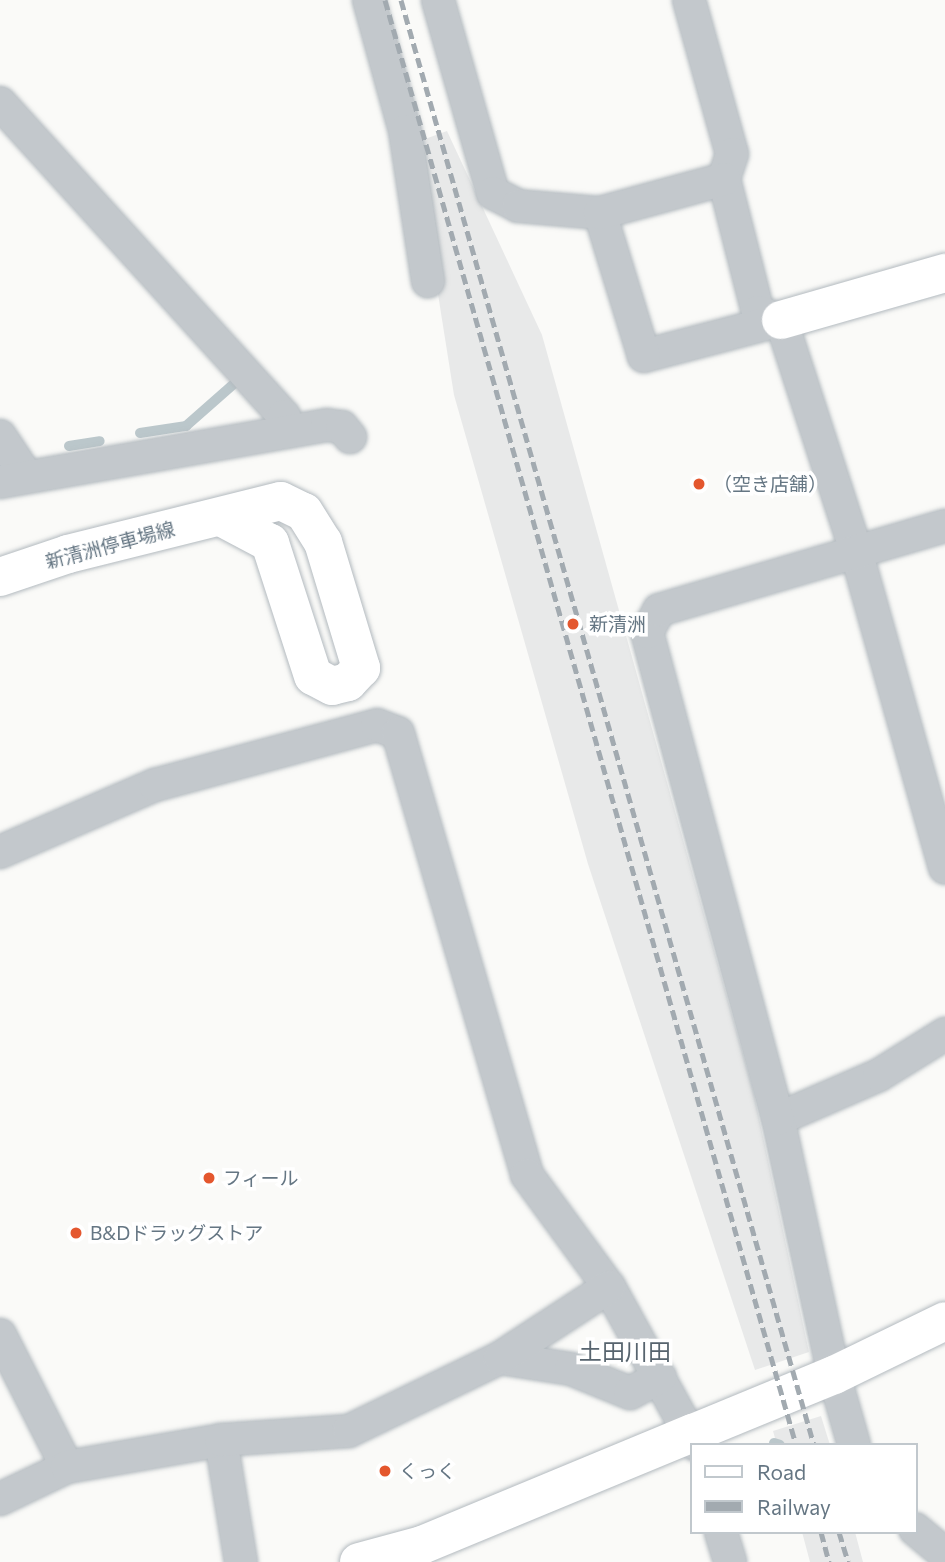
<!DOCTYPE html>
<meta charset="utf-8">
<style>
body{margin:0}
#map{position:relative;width:945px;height:1562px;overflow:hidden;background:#fafaf8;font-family:Commissioner,"Noto Sans JP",sans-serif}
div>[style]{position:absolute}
.built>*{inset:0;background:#e8e9e9}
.stream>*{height:10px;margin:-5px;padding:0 5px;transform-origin:5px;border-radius:5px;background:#bbc7cb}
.roads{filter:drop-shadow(0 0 2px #b3babf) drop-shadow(0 0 2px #b3babf)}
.street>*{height:32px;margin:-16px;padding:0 16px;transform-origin:16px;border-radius:16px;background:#c3c8cc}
.secondary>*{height:38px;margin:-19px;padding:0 19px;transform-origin:19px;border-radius:19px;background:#fff}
.rail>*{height:5px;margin-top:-2.5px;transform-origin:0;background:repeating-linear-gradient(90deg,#a2aab0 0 10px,transparent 0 15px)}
.dots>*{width:19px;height:19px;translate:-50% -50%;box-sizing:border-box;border:4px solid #fff;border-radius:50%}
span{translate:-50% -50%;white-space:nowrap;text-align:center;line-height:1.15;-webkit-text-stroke:7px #fff;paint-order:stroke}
.poi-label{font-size:19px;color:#657683}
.left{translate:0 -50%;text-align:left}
.street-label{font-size:19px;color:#657683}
.quarter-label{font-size:23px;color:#57646e}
.legend{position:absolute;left:690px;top:1443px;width:228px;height:91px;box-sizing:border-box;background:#fff;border:2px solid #c1c8cd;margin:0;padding:9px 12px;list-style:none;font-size:21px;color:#657683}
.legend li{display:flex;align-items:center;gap:14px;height:35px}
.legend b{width:35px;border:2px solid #c1c8cd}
</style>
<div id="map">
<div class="built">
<div style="clip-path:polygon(447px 131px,542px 335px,753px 1090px,809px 1352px,755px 1370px,588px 864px,454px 395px,414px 143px)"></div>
<div style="clip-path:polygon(821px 1416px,830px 1445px,777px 1445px,773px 1431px)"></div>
<div style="clip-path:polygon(802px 1532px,855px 1532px,863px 1562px,810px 1562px)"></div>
</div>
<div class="stream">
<div style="left:140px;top:433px;width:47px;rotate:-8.7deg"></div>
<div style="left:186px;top:426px;width:65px;rotate:-41.3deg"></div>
<div style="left:69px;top:446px;width:31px;rotate:-9deg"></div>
<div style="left:774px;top:1443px;width:6px;rotate:18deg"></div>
</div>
<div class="roads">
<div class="street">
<div style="left:369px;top:0;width:136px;rotate:74.6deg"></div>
<div style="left:405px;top:131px;width:152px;rotate:81.3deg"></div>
<div style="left:438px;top:0;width:201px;rotate:74.1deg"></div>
<div style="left:493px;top:193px;width:28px;rotate:27deg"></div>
<div style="left:518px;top:206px;width:82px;rotate:4.9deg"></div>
<div style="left:689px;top:0;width:160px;rotate:74.4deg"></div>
<div style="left:732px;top:154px;width:26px;rotate:108deg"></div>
<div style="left:0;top:103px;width:423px;rotate:47.8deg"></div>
<div style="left:284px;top:416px;width:16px;rotate:76deg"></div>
<div style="left:724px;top:179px;width:137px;rotate:75.7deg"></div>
<div style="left:758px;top:312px;width:24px;rotate:19deg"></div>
<div style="left:781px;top:320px;width:142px;rotate:165.3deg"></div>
<div style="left:644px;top:356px;width:150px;rotate:-107.1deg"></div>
<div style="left:600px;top:213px;width:129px;rotate:-15.3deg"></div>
<div style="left:781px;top:320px;width:243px;rotate:72deg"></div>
<div style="left:856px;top:551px;width:329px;rotate:74.3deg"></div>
<div style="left:0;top:436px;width:49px;rotate:56.6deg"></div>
<div style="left:0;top:482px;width:332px;rotate:-9.9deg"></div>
<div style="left:327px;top:425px;width:15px;rotate:8deg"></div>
<div style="left:342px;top:427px;width:13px;rotate:51deg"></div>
<div style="left:0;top:852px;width:169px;rotate:-23.4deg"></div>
<div style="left:155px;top:785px;width:230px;rotate:-15.1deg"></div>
<div style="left:377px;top:725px;width:22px;rotate:21deg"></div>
<div style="left:398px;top:733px;width:460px;rotate:73.7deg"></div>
<div style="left:527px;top:1175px;width:139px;rotate:53.8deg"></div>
<div style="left:609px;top:1287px;width:180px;rotate:61.2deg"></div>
<div style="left:778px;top:1119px;width:110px;rotate:-23.5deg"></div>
<div style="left:879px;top:1075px;width:78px;rotate:-31.8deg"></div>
<div style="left:0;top:1335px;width:148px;rotate:63.1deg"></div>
<div style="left:500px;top:1358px;width:72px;rotate:8.8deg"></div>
<div style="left:571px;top:1369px;width:64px;rotate:22.1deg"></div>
<div style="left:630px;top:1393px;width:34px;rotate:-28deg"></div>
<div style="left:221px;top:1440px;width:124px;rotate:80.7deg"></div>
<div style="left:854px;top:1445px;width:73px;rotate:-105.9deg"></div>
<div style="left:834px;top:1375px;width:262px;rotate:-102.3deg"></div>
<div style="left:778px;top:1119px;width:504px;rotate:-105.06deg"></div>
<div style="left:647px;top:632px;width:25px;rotate:-61deg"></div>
<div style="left:659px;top:610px;width:298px;rotate:-16.4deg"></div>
<div style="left:0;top:1499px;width:74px;rotate:-25.5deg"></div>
<div style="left:67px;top:1467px;width:156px;rotate:-9.9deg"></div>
<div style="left:221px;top:1440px;width:128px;rotate:-4deg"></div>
<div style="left:349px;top:1431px;width:168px;rotate:-25.8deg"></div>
<div style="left:500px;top:1358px;width:130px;rotate:-33.1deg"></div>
<div style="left:915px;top:1529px;width:39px;rotate:40deg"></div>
<div style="left:721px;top:1532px;width:31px;rotate:73deg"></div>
</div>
<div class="secondary">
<div style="left:781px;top:320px;width:171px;rotate:-16deg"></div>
<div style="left:0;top:577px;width:72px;rotate:-18.7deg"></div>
<div style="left:68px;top:554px;width:219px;rotate:-14deg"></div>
<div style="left:281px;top:501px;width:25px;rotate:26deg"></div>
<div style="left:304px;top:512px;width:36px;rotate:58deg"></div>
<div style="left:323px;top:542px;width:132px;rotate:73.2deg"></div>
<div style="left:361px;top:668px;width:19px;rotate:133deg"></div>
<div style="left:348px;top:682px;width:16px;rotate:166deg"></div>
<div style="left:332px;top:686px;width:21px;rotate:-152deg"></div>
<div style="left:313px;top:676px;width:140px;rotate:-107.9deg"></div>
<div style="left:270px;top:543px;width:55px;rotate:-152deg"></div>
<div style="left:359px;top:1562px;width:65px;rotate:-15.1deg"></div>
<div style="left:422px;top:1545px;width:293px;rotate:-22.5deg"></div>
<div style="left:693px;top:1433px;width:152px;rotate:-22.4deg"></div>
<div style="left:834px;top:1375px;width:123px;rotate:-25.9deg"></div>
</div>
</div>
<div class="rail">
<div style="left:385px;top:0;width:1502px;rotate:74.12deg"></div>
<div style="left:401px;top:0;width:1503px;rotate:74.05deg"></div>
<div style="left:821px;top:1532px;width:31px;rotate:75deg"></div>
<div style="left:839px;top:1532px;width:31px;rotate:73deg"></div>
</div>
<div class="dots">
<div style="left:699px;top:484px;background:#e4572e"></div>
<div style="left:573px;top:624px;background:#e4572e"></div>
<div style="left:209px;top:1178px;background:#e4572e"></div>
<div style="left:76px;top:1233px;background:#e4572e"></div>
<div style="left:385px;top:1471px;background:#e4572e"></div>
</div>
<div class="poi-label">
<span class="left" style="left:713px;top:484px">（空き店舗）</span>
<span class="left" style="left:589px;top:624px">新清洲</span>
<span class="left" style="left:223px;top:1178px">フィール</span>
<span class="left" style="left:90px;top:1233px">B&amp;Dドラッグストア</span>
<span class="left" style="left:399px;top:1471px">くっく</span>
</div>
<div class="street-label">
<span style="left:110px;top:545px;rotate:-15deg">新清洲停車場線</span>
</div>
<div class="quarter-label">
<span style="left:625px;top:1351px">土田川田</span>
</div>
<ul class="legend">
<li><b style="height:9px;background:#fff"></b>Road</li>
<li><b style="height:9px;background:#a2aab0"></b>Railway</li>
</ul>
</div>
